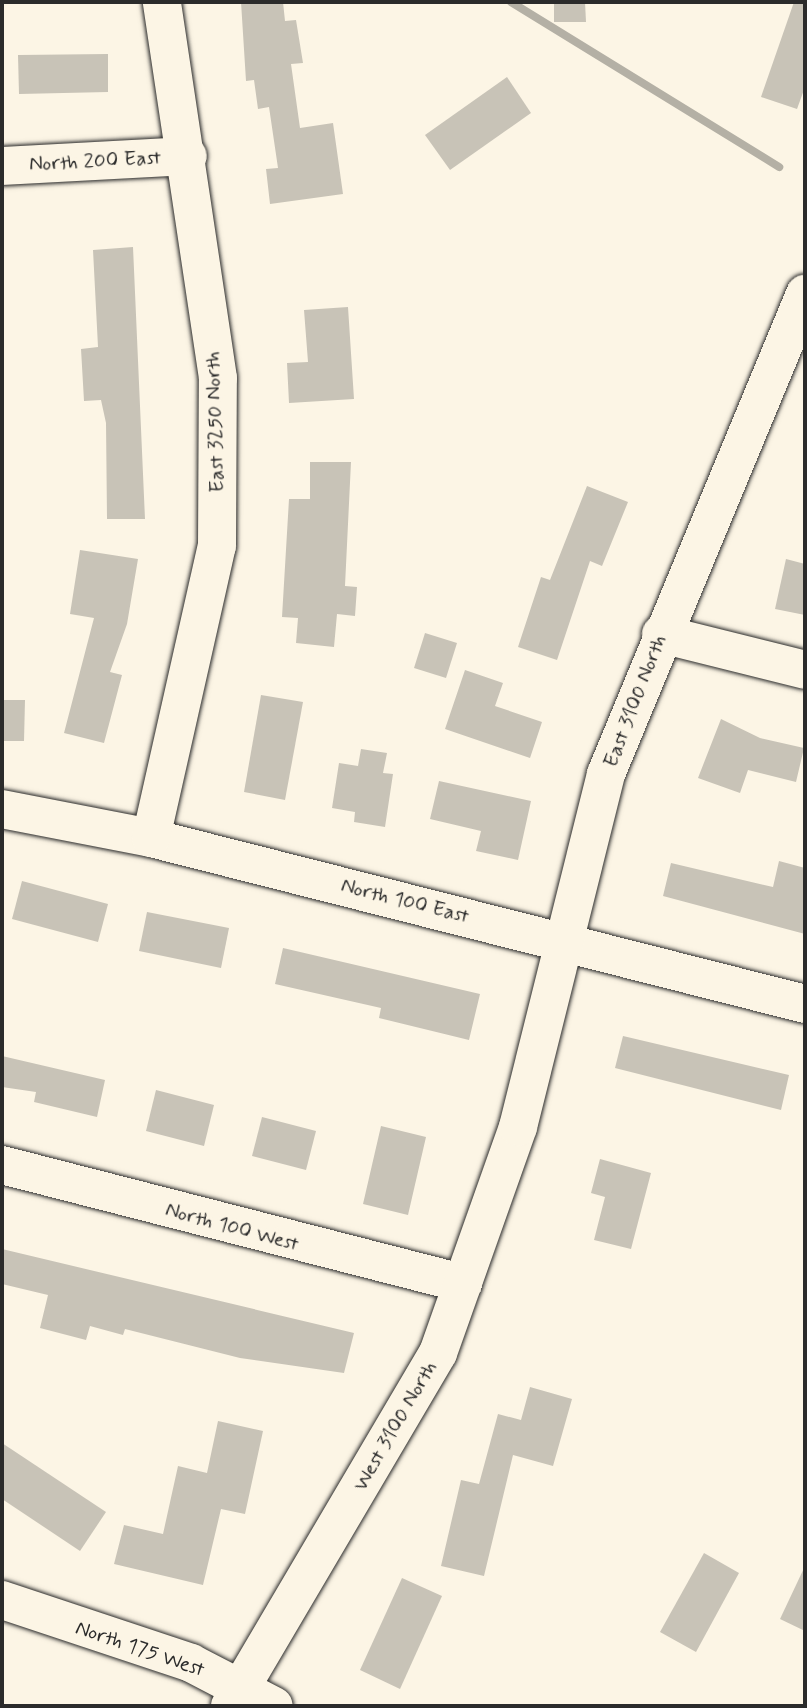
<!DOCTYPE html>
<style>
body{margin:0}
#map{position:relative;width:807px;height:1708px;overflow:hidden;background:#fcf5e5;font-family:Mynerve,sans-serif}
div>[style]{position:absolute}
.stream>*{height:8px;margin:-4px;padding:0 4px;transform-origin:4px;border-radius:4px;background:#b4b0a5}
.building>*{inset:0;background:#c8c3b7}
.roads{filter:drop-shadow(0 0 2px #2b2b2b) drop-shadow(0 0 2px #2b2b2b)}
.minor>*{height:38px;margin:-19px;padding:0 19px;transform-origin:19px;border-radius:19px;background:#fcf5e5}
span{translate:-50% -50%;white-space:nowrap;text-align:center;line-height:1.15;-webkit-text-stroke:5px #fcf5e5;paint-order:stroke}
.street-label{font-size:21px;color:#2b2b2b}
.frame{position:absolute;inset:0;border:4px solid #2b2b2b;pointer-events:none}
</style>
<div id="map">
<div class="stream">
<div style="left:511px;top:2px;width:315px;rotate:31.6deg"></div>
</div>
<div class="building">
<div style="clip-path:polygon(241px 2px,283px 2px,285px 21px,296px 20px,303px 63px,291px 64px,300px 128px,333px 123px,343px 194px,270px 204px,266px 169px,278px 168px,269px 107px,258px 109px,254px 80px,246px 81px)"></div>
<div style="clip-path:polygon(554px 2px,585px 2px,586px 22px,554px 22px)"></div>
<div style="clip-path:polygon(794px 2px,805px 2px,805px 87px,797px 109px,761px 97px)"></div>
<div style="clip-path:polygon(108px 54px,108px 92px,19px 94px,18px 55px)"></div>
<div style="clip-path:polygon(507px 77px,531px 113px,450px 170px,425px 135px)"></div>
<div style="clip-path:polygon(133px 247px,145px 519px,107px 519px,106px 423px,101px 400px,84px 401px,81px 349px,98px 347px,93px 250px)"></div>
<div style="clip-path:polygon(348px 307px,354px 399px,289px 403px,287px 363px,308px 362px,304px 310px)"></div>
<div style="clip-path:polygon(310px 462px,351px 462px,345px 586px,357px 587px,355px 616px,337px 614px,334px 647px,296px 643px,298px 618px,282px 617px,289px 499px,310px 499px)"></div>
<div style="clip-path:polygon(587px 486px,628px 502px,602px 566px,590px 561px,557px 660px,518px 647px,541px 577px,550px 580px)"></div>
<div style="clip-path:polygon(80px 550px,138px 559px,127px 624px,110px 672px,122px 675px,104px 743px,64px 733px,94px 618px,70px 614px)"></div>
<div style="clip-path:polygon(786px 559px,805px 564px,805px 615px,775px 609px)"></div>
<div style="clip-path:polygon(425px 633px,457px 643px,446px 678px,414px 668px)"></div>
<div style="clip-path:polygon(465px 670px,503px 683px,495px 706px,542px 722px,530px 758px,445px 729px)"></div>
<div style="clip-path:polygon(261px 695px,303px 702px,285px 800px,244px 792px)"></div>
<div style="clip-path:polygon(2px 700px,25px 700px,24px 741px,2px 741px)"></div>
<div style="clip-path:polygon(721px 719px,760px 738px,804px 748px,796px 782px,748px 770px,740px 793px,698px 778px)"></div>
<div style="clip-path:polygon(361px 749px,387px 753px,383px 773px,393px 774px,385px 827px,354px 822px,355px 812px,332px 808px,339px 763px,358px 766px)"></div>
<div style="clip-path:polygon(439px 781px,531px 801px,518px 860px,476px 851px,481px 831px,430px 819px)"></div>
<div style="clip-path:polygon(779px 861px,805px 868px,805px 934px,663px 896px,671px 863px,773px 887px)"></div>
<div style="clip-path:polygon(22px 881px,108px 904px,98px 942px,12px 919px)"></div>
<div style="clip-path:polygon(147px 912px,229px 928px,221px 968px,139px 951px)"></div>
<div style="clip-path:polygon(283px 948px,480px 994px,469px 1040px,379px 1018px,381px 1008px,275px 984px)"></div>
<div style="clip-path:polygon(623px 1036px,789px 1075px,781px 1110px,615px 1068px)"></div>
<div style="clip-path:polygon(2px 1056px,105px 1080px,97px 1117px,34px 1102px,36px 1092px,2px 1087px)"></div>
<div style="clip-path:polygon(156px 1090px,214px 1105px,204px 1146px,146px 1131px)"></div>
<div style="clip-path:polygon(262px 1117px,316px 1131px,306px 1170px,252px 1156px)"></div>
<div style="clip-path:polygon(381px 1126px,426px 1137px,408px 1215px,363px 1204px)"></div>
<div style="clip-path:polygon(600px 1159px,651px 1173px,631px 1249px,594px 1240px,605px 1197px,591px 1193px)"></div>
<div style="clip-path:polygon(2px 1249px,354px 1333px,344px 1373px,240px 1358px,125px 1329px,123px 1335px,90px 1326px,86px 1340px,40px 1328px,48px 1295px,2px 1284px)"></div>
<div style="clip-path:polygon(530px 1387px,572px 1399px,553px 1466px,513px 1455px,484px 1576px,441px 1566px,461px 1480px,479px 1484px,498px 1414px,521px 1420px)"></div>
<div style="clip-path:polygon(218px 1421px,263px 1431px,245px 1514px,221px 1509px,203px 1585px,114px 1564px,124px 1525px,163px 1534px,178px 1466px,207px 1473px)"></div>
<div style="clip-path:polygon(2px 1443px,106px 1512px,80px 1551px,2px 1499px)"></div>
<div style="clip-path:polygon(704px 1553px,739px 1573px,696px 1652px,660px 1632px)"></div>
<div style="clip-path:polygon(805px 1566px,805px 1631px,780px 1619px)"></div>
<div style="clip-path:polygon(402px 1578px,442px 1596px,400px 1689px,360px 1670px)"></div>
</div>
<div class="roads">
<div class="minor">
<div style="left:2px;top:166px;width:186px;rotate:-3.1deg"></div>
<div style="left:661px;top:634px;width:148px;rotate:14deg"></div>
<div style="left:2px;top:809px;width:152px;rotate:11deg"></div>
<div style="left:151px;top:838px;width:675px;rotate:14.24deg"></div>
<div style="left:151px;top:838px;width:299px;rotate:-77.3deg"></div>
<div style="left:217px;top:546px;width:168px;rotate:-89.7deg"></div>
<div style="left:218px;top:378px;width:380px;rotate:-98.5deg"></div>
<div style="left:2px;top:1165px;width:476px;rotate:14.4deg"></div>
<div style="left:2px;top:1600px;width:199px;rotate:18.4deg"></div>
<div style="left:191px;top:1663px;width:93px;rotate:27.4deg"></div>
<div style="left:230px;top:1706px;width:410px;rotate:-59.5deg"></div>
<div style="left:438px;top:1353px;width:240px;rotate:-70.5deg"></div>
<div style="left:518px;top:1127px;width:364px;rotate:-76deg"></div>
<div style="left:606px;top:774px;width:520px;rotate:-67.48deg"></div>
</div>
</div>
<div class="street-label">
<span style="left:95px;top:161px;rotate:-3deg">North 200 East</span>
<span style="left:215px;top:422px;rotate:-92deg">East 3250 North</span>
<span style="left:635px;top:701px;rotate:-69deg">East 3100 North</span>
<span style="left:405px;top:901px;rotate:14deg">North 100 East</span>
<span style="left:232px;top:1227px;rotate:15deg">North 100 West</span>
<span style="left:395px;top:1426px;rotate:-60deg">West 3100 North</span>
<span style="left:140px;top:1649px;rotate:19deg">North 175 West</span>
</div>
<div class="frame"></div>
</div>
